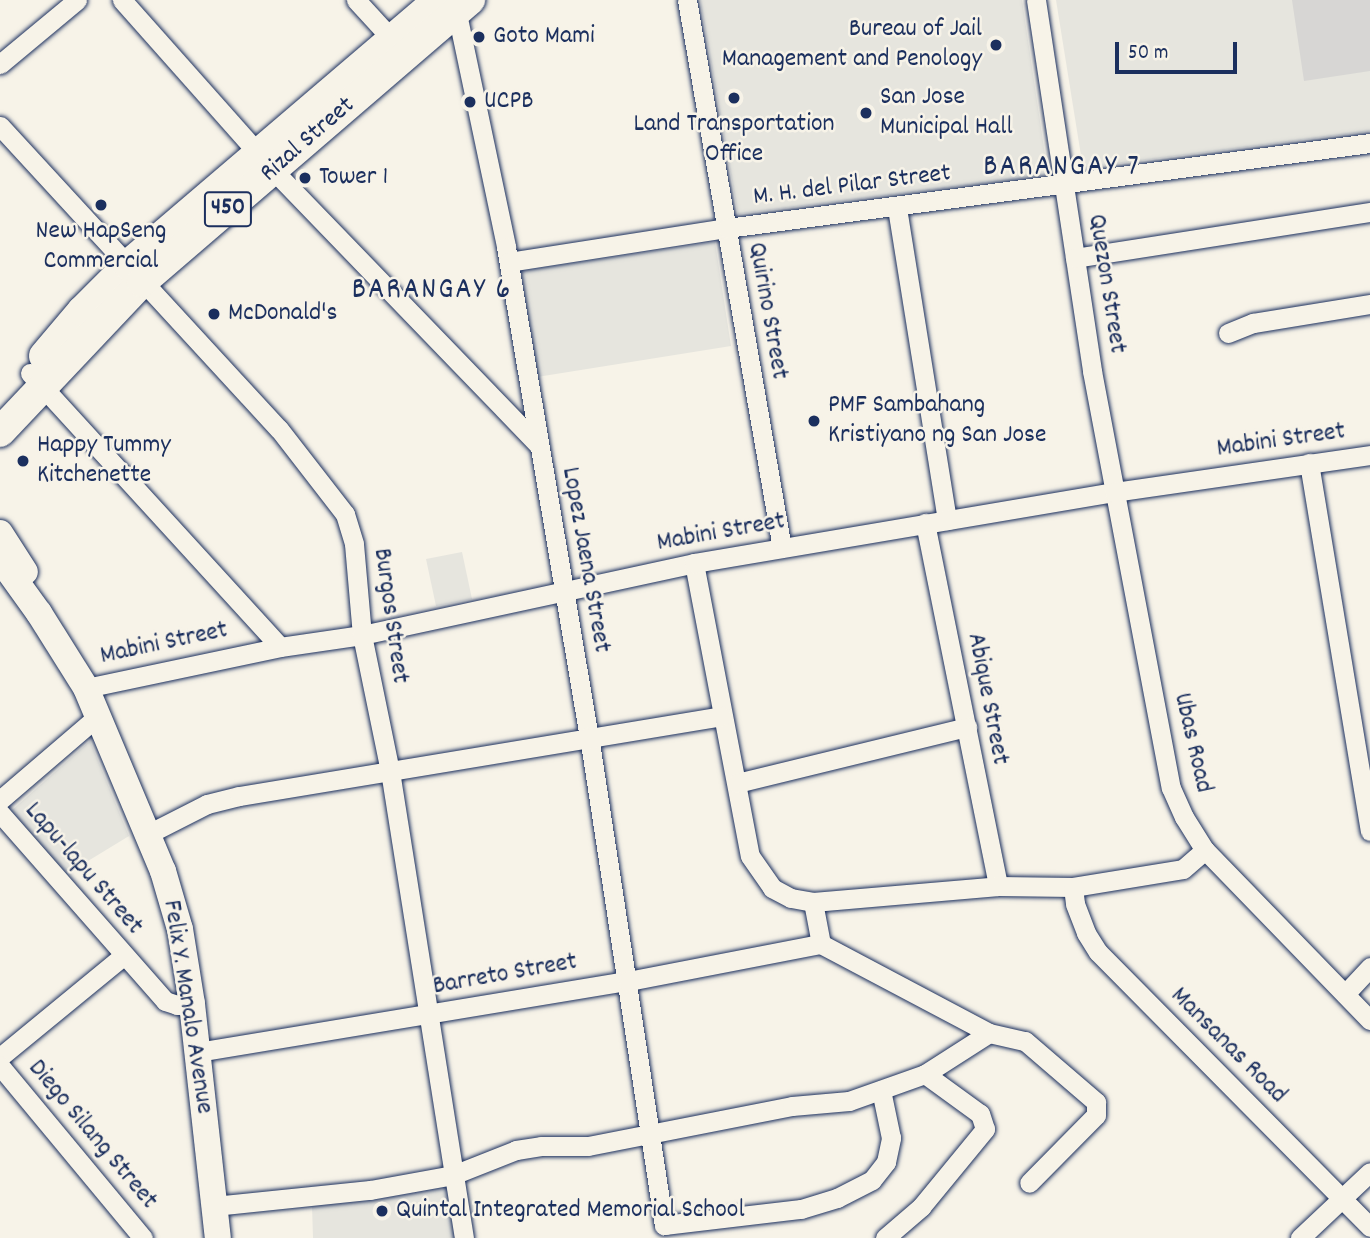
<!DOCTYPE html>
<style>
body{margin:0}
#map{position:relative;width:1370px;height:1238px;overflow:hidden;background:#f7f3e8;font-family:Dekko,sans-serif}
div>[style]{position:absolute}
.built>*{inset:0;background:#e6e5de}
.green>*{inset:0;background:#d7d6d4}
.roads{filter:drop-shadow(0 0 2px #1b2f5e) drop-shadow(0 0 2px #1b2f5e)}
.minor>*{height:19px;margin:-9.5px;padding:0 9.5px;transform-origin:9.5px;border-radius:9.5px;background:#f7f3e8}
.secondary>*{height:26px;margin:-13px;padding:0 13px;transform-origin:13px;border-radius:13px;background:#f7f3e8}
.primary>*{height:30px;margin:-15px;padding:0 15px;transform-origin:15px;border-radius:15px;background:#f7f3e8}
.dots>*{width:19px;height:19px;translate:-50% -50%;box-sizing:border-box;border:4px solid #f7f3e8;border-radius:50%}
span{translate:-50% -50%;white-space:nowrap;text-align:center;line-height:1.15;-webkit-text-stroke:5px #f7f3e8;paint-order:stroke}
.shield-label span{padding:2px 5px;background:#f7f3e8;border:2px solid;border-radius:5px;-webkit-text-stroke-width:0}
.shield-label{font-size:24px;color:#1b2f5e;font-weight:700}
.poi-label{font-size:26px;color:#1b2f5e}
.right{translate:-100% -50%;text-align:right}
.left{translate:0 -50%;text-align:left}
.street-label{font-size:26px;color:#1b2f5e}
.quarter-label{font-size:30px;color:#1b2f5e;letter-spacing:2px}
.scale{position:absolute;left:1115px;top:42px;width:122px;height:32px;box-sizing:border-box;border:4px solid #1b2f5e;border-top:0;padding-left:9px;font-size:21px;line-height:24px;white-space:nowrap;color:#1b2f5e;-webkit-text-stroke:5px #f7f3e8;paint-order:stroke}
</style>
<div id="map">
<div class="built">
<div style="clip-path:polygon(700px 0,1022px 0,1048px 175px,738px 214px)"></div>
<div style="clip-path:polygon(1056px 0,1370px 0,1370px 131px,1083px 168px)"></div>
<div style="clip-path:polygon(715px 242px,731px 346px,537px 377px,521px 271px)"></div>
<div style="clip-path:polygon(462px 552px,472px 599px,436px 606px,426px 559px)"></div>
<div style="clip-path:polygon(90px 741px,129px 836px,65px 875px,11px 811px)"></div>
<div style="clip-path:polygon(430px 1186px,446px 1186px,450px 1193px,457px 1238px,313px 1238px,312px 1205px)"></div>
</div>
<div class="green">
<div style="clip-path:polygon(1292px 0,1370px 0,1370px 71px,1304px 81px)"></div>
</div>
<div class="roads">
<div class="minor">
<div style="left:122px;top:0;width:227px;rotate:48.4deg"></div>
<div style="left:273px;top:170px;width:381px;rotate:46deg"></div>
<div style="left:356px;top:0;width:65px;rotate:47.5deg"></div>
<div style="left:687px;top:0;width:556px;rotate:80.17deg"></div>
<div style="left:1036px;top:0;width:375px;rotate:81.4deg"></div>
<div style="left:1092px;top:371px;width:424px;rotate:79.3deg"></div>
<div style="left:1171px;top:788px;width:32px;rotate:66deg"></div>
<div style="left:1184px;top:817px;width:39px;rotate:58deg"></div>
<div style="left:1205px;top:850px;width:237px;rotate:45.9deg"></div>
<div style="left:455px;top:4px;width:248px;rotate:78.1deg"></div>
<div style="left:506px;top:247px;width:496px;rotate:80.4deg"></div>
<div style="left:589px;top:736px;width:495px;rotate:81.3deg"></div>
<div style="left:664px;top:1225px;width:138px;rotate:-6.7deg"></div>
<div style="left:801px;top:1209px;width:38px;rotate:-17deg"></div>
<div style="left:837px;top:1198px;width:39px;rotate:-27deg"></div>
<div style="left:872px;top:1180px;width:23px;rotate:-52deg"></div>
<div style="left:886px;top:1162px;width:25px;rotate:-78deg"></div>
<div style="left:891px;top:1138px;width:49px;rotate:-101.8deg"></div>
<div style="left:0;top:64px;width:100px;rotate:-39.7deg"></div>
<div style="left:0;top:126px;width:412px;rotate:47.4deg"></div>
<div style="left:279px;top:429px;width:108px;rotate:52.2deg"></div>
<div style="left:345px;top:514px;width:31px;rotate:73deg"></div>
<div style="left:354px;top:544px;width:91px;rotate:85deg"></div>
<div style="left:362px;top:635px;width:139px;rotate:78.4deg"></div>
<div style="left:390px;top:771px;width:473px;rotate:81deg"></div>
<div style="left:897px;top:208px;width:316px;rotate:80.9deg"></div>
<div style="left:1075px;top:258px;width:299px;rotate:-8.9deg"></div>
<div style="left:509px;top:262px;width:221px;rotate:-8.9deg"></div>
<div style="left:727px;top:228px;width:649px;rotate:-7.53deg"></div>
<div style="left:1228px;top:333px;width:27px;rotate:-22deg"></div>
<div style="left:1253px;top:323px;width:119px;rotate:-9.2deg"></div>
<div style="left:30px;top:373px;width:371px;rotate:47.6deg"></div>
<div style="left:1309px;top:463px;width:373px;rotate:80.6deg"></div>
<div style="left:925px;top:523px;width:370px;rotate:78.6deg"></div>
<div style="left:694px;top:563px;width:298px;rotate:79.2deg"></div>
<div style="left:750px;top:856px;width:39px;rotate:55deg"></div>
<div style="left:772px;top:888px;width:21px;rotate:28deg"></div>
<div style="left:791px;top:898px;width:22px;rotate:10deg"></div>
<div style="left:813px;top:902px;width:186px;rotate:-4.9deg"></div>
<div style="left:998px;top:886px;width:75px;rotate:0.8deg"></div>
<div style="left:1073px;top:887px;width:111px;rotate:-9.3deg"></div>
<div style="left:1183px;top:869px;width:29px;rotate:-41deg"></div>
<div style="left:86px;top:688px;width:198px;rotate:-11.9deg"></div>
<div style="left:280px;top:647px;width:83px;rotate:-8.3deg"></div>
<div style="left:362px;top:635px;width:340px;rotate:-12.2deg"></div>
<div style="left:694px;top:563px;width:426px;rotate:-9.6deg"></div>
<div style="left:1114px;top:492px;width:259px;rotate:-8.2deg"></div>
<div style="left:737px;top:783px;width:237px;rotate:-13.7deg"></div>
<div style="left:0;top:800px;width:130px;rotate:-40.6deg"></div>
<div style="left:0;top:813px;width:250px;rotate:48.7deg"></div>
<div style="left:165px;top:1001px;width:13px;rotate:18deg"></div>
<div style="left:177px;top:1005px;width:15px;rotate:-4deg"></div>
<div style="left:150px;top:833px;width:64px;rotate:-27deg"></div>
<div style="left:207px;top:804px;width:33px;rotate:-14deg"></div>
<div style="left:239px;top:796px;width:489px;rotate:-9.4deg"></div>
<div style="left:1073px;top:887px;width:17px;rotate:83deg"></div>
<div style="left:1075px;top:904px;width:31px;rotate:69deg"></div>
<div style="left:1086px;top:933px;width:22px;rotate:58deg"></div>
<div style="left:1098px;top:952px;width:387px;rotate:45.3deg"></div>
<div style="left:813px;top:902px;width:43px;rotate:79.2deg"></div>
<div style="left:821px;top:944px;width:190px;rotate:27.9deg"></div>
<div style="left:989px;top:1033px;width:37px;rotate:13deg"></div>
<div style="left:1025px;top:1041px;width:94px;rotate:40.7deg"></div>
<div style="left:1096px;top:1102px;width:13px;rotate:90deg"></div>
<div style="left:1096px;top:1115px;width:95px;rotate:134.6deg"></div>
<div style="left:1345px;top:994px;width:37px;rotate:-47deg"></div>
<div style="left:197px;top:1052px;width:437px;rotate:-9.4deg"></div>
<div style="left:628px;top:981px;width:197px;rotate:-10.9deg"></div>
<div style="left:0;top:1057px;width:159px;rotate:-39.4deg"></div>
<div style="left:0;top:1066px;width:224px;rotate:50.3deg"></div>
<div style="left:214px;top:1206px;width:157px;rotate:-5.9deg"></div>
<div style="left:370px;top:1190px;width:84px;rotate:-10.2deg"></div>
<div style="left:453px;top:1175px;width:68px;rotate:-21.6deg"></div>
<div style="left:516px;top:1150px;width:25px;rotate:-9deg"></div>
<div style="left:541px;top:1146px;width:47px"></div>
<div style="left:588px;top:1146px;width:208px;rotate:-11.1deg"></div>
<div style="left:792px;top:1106px;width:57px;rotate:-5deg"></div>
<div style="left:849px;top:1101px;width:81px;rotate:-19.6deg"></div>
<div style="left:925px;top:1074px;width:76px;rotate:-32.6deg"></div>
<div style="left:885px;top:1238px;width:48px;rotate:-40.7deg"></div>
<div style="left:921px;top:1207px;width:101px;rotate:-50.6deg"></div>
<div style="left:985px;top:1129px;width:16px;rotate:-108deg"></div>
<div style="left:980px;top:1114px;width:68px;rotate:-144deg"></div>
<div style="left:1300px;top:1238px;width:96px;rotate:-43.3deg"></div>
</div>
<div class="secondary">
<div style="left:0;top:533px;width:46px;rotate:57.3deg"></div>
<div style="left:0;top:559px;width:67px;rotate:54.2deg"></div>
<div style="left:39px;top:613px;width:89px;rotate:57.9deg"></div>
<div style="left:86px;top:688px;width:199px;rotate:67.2deg"></div>
<div style="left:163px;top:871px;width:60px;rotate:73.7deg"></div>
<div style="left:180px;top:929px;width:76px;rotate:80.9deg"></div>
<div style="left:192px;top:1004px;width:235px;rotate:83.7deg"></div>
</div>
<div class="primary">
<div style="left:44px;top:356px;width:59px;rotate:-49.8deg"></div>
<div style="left:82px;top:311px;width:65px;rotate:-45deg"></div>
<div style="left:128px;top:265px;width:408px;rotate:-40.5deg"></div>
<div style="left:0;top:432px;width:207px;rotate:-46.6deg"></div>
<div style="left:142px;top:282px;width:433px;rotate:-40.7deg"></div>
</div>
</div>
<div class="dots">
<div style="left:479px;top:37px;background:#1b2f5e"></div>
<div style="left:996px;top:45px;background:#1b2f5e"></div>
<div style="left:734px;top:98px;background:#1b2f5e"></div>
<div style="left:470px;top:102px;background:#1b2f5e"></div>
<div style="left:866px;top:113px;background:#1b2f5e"></div>
<div style="left:305px;top:178px;background:#1b2f5e"></div>
<div style="left:101px;top:205px;background:#1b2f5e"></div>
<div style="left:214px;top:314px;background:#1b2f5e"></div>
<div style="left:814px;top:421px;background:#1b2f5e"></div>
<div style="left:23px;top:461px;background:#1b2f5e"></div>
<div style="left:382px;top:1211px;background:#1b2f5e"></div>
</div>
<div class="shield-label">
<span style="left:228px;top:209px">450</span>
</div>
<div class="poi-label">
<span class="right" style="left:982px;top:45px">Bureau of Jail<br>Management and Penology</span>
<span class="left" style="left:493px;top:37px">Goto Mami</span>
<span class="left" style="left:880px;top:113px">San Jose<br>Municipal Hall</span>
<span class="left" style="left:484px;top:102px">UCPB</span>
<span style="left:734px;top:140px">Land Transportation<br>Office</span>
<span class="left" style="left:319px;top:178px">Tower 1</span>
<span style="left:101px;top:247px">New HapSeng<br>Commercial</span>
<span class="left" style="left:228px;top:314px">McDonald's</span>
<span class="left" style="left:828px;top:421px">PMF Sambahang<br>Kristiyano ng San Jose</span>
<span class="left" style="left:37px;top:461px">Happy Tummy<br>Kitchenette</span>
<span class="left" style="left:396px;top:1211px">Quintal Integrated Memorial School</span>
</div>
<div class="street-label">
<span style="left:308px;top:140px;rotate:-41deg">Rizal Street</span>
<span style="left:852px;top:186px;rotate:-7deg">M. H. del Pilar Street</span>
<span style="left:1106px;top:284px;rotate:81deg">Quezon Street</span>
<span style="left:767px;top:311px;rotate:80deg">Quirino Street</span>
<span style="left:1281px;top:441px;rotate:-8deg">Mabini Street</span>
<span style="left:721px;top:533px;rotate:-10deg">Mabini Street</span>
<span style="left:585px;top:560px;rotate:80deg">Lopez Jaena Street</span>
<span style="left:390px;top:616px;rotate:82deg">Burgos Street</span>
<span style="left:164px;top:644px;rotate:-12deg">Mabini Street</span>
<span style="left:987px;top:699px;rotate:79deg">Abique Street</span>
<span style="left:1192px;top:743px;rotate:77deg">Ubas Road</span>
<span style="left:83px;top:869px;rotate:49deg">Lapu-lapu Street</span>
<span style="left:505px;top:975px;rotate:-10deg">Barreto Street</span>
<span style="left:187px;top:1007px;rotate:81deg">Felix Y. Manalo Avenue</span>
<span style="left:1228px;top:1046px;rotate:45deg">Mansanas Road</span>
<span style="left:92px;top:1135px;rotate:50deg">Diego Silang Street</span>
</div>
<div class="quarter-label">
<span style="left:1062px;top:169px">BARANGAY 7</span>
<span style="left:432px;top:292px">BARANGAY 6</span>
</div>
<div class="scale">50 m</div>
</div>
